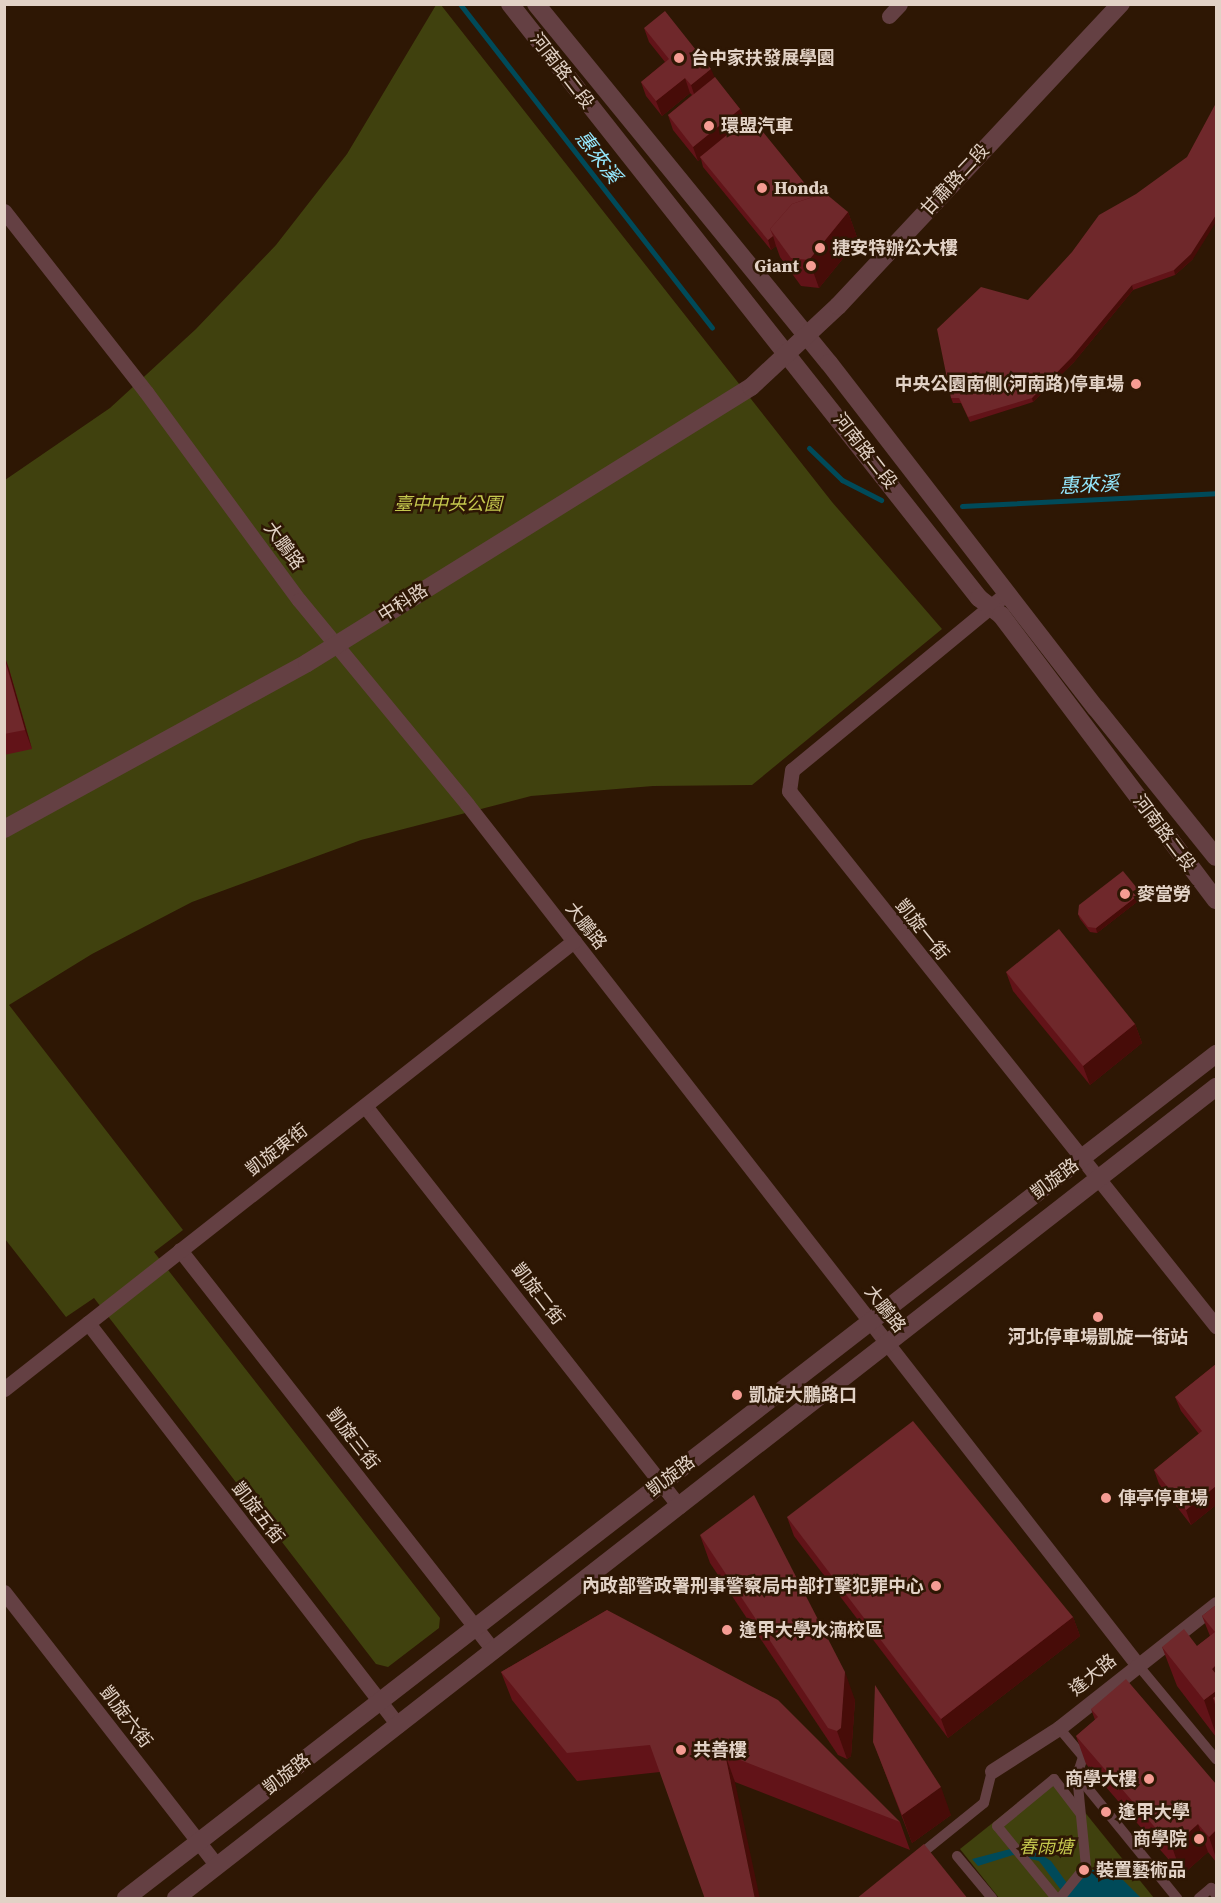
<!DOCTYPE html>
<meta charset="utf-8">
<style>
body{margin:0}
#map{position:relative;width:1221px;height:1903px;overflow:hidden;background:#2e1704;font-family:"Source Serif 4","Noto Sans TC",serif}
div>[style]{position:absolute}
.green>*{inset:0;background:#40410e}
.water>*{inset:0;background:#004a59}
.stream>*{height:5px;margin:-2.5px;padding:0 2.5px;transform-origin:2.5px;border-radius:2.5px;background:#004a59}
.pedestrian>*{height:10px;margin:-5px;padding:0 5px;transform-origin:5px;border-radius:5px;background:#644043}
.minor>*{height:15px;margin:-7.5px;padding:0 7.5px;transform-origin:7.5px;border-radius:7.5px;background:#644043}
.tertiary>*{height:18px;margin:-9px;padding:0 9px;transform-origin:9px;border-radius:9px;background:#644043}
.wall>*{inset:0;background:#621318}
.shaded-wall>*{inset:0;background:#470c08}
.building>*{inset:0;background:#6f282b}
.dots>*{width:16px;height:16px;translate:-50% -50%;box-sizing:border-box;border:3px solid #2e1704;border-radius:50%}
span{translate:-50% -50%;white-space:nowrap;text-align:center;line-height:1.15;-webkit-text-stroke:5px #2e1704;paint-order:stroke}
.poi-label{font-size:18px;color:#e2d2c6;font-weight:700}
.left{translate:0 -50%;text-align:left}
.right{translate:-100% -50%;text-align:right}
.street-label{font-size:18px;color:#e2d2c6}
.park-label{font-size:18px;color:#c5c84e;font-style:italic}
.water-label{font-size:20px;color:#94e7fd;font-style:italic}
.frame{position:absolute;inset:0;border:6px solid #e2d2c6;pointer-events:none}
</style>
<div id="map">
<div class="green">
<div style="clip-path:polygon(436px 5px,441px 5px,832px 502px,942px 629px,752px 785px,653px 786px,531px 796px,361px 840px,192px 902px,92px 954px,9px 1005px,183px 1230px,154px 1252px,440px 1618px,439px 1628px,388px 1667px,376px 1664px,94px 1298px,66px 1317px,5px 1239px,5px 480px,110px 408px,196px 329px,276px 245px,347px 154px)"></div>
<div style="clip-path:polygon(1054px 1774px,1154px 1898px,999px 1898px,960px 1849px)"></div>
</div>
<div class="water">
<div style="clip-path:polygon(1026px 1845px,1051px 1861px,1072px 1890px,1088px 1872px,1107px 1864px,1141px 1898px,1067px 1898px,1039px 1861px,1013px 1855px,978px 1866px,972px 1859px)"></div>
</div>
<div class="stream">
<div style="left:460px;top:4px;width:410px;rotate:52.1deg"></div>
<div style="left:809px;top:448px;width:46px;rotate:44.1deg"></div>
<div style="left:842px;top:480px;width:44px;rotate:27.1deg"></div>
<div style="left:962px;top:506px;width:254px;rotate:-2.9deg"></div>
</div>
<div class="pedestrian">
<div style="left:1137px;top:1664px;width:124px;rotate:50.3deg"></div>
<div style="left:1059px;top:1728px;width:38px;rotate:50deg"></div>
<div style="left:1083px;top:1757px;width:19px;rotate:108deg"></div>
<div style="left:1077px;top:1775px;width:91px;rotate:84.4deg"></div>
<div style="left:1086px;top:1866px;width:41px;rotate:129.1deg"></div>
<div style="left:1077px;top:1775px;width:159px;rotate:50.9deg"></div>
<div style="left:957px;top:1856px;width:55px;rotate:50.2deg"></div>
<div style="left:917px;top:1857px;width:86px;rotate:-38.9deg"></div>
<div style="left:984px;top:1803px;width:33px;rotate:-76deg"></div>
<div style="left:1056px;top:1898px;width:93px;rotate:-129.3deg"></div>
<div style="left:997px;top:1826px;width:74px;rotate:-39.5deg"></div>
<div style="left:1054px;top:1779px;width:43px;rotate:52.6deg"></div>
<div style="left:1199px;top:1898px;width:16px;rotate:-40deg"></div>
<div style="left:1211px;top:1888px;width:9px;rotate:54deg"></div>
</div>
<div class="minor">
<div style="left:889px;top:16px;width:16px;rotate:-47deg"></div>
<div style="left:4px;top:211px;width:230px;rotate:51.9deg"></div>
<div style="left:146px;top:392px;width:258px;rotate:53.7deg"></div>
<div style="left:299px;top:600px;width:264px;rotate:50.5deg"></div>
<div style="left:467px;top:804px;width:1090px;rotate:52.08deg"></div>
<div style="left:1007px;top:593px;width:278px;rotate:140.5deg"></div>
<div style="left:792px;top:770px;width:21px;rotate:98deg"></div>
<div style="left:789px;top:791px;width:685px;rotate:51.41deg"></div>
<div style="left:365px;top:1106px;width:509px;rotate:51.87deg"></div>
<div style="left:180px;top:1250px;width:509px;rotate:51.94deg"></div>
<div style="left:88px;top:1323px;width:508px;rotate:52.36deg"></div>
<div style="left:4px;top:1389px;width:725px;rotate:-38.17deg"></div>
<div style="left:4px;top:1592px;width:347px;rotate:52.1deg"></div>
<div style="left:992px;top:1771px;width:80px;rotate:-32.7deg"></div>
<div style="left:1059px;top:1728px;width:200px;rotate:-38.3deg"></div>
</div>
<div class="tertiary">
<div style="left:510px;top:4px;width:757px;rotate:51.71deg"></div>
<div style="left:979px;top:598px;width:28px;rotate:38deg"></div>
<div style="left:1001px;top:615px;width:357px;rotate:53deg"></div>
<div style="left:536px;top:4px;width:463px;rotate:50.8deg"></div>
<div style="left:829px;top:363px;width:436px;rotate:52.3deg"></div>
<div style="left:1096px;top:708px;width:191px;rotate:51.2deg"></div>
<div style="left:4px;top:829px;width:345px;rotate:-28.7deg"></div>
<div style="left:307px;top:663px;width:523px;rotate:-31.87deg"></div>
<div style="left:751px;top:387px;width:119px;rotate:-43deg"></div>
<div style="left:838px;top:306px;width:414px;rotate:-46.9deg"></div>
<div style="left:126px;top:1898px;width:1379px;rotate:-37.75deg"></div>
<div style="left:176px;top:1898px;width:1319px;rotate:-37.95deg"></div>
</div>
<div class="wall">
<div style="clip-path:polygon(644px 28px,714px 77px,740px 109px,745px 120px,815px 196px,848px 212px,858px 240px,819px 288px,801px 286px,780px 257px,776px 246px,771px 250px,703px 167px,701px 159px,698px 161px,673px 130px,668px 115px,692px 95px,690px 93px,662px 116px,646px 96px,641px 82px,665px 62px,649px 42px)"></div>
<div style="clip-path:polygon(1193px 259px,1175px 275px,1133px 290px,1074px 362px,1033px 402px,970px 422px,961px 403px,953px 403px,951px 398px,1028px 300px)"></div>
<div style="clip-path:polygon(4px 655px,9px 669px,32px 749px,4px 755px)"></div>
<div style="clip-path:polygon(1141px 893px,1142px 898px,1097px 933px,1090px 932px,1080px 919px,1078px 914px)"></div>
<div style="clip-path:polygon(1006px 972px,1135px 1024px,1142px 1043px,1090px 1085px,1013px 991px)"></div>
<div style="clip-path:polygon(1216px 1364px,1216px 1505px,1191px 1525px,1159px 1484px,1154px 1470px,1199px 1434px,1181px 1411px,1175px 1397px)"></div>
<div style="clip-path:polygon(787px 1517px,1073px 1617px,1080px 1636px,948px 1738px,794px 1536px)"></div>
<div style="clip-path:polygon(700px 1535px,855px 1700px,851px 1756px,847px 1759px,838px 1755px,710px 1563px)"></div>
<div style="clip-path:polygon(1216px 1605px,1216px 1737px,1177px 1686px,1162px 1647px,1197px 1646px,1210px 1636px,1202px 1616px)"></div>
<div style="clip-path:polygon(607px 1610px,900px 1822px,910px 1850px,735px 1782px,660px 1772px,577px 1781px,512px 1700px,501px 1672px)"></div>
<div style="clip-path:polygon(1091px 1709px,1216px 1784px,1216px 1862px,1208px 1852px,1182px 1875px,1086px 1764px,1076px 1736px,1095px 1720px)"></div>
<div style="clip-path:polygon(874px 1743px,951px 1815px,912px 1843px,884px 1770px)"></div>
</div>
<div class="shaded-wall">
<div style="clip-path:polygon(711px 69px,717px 83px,696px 100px,691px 85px)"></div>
<div style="clip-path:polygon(685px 78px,690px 93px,662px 116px,656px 101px)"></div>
<div style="clip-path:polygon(740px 109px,746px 123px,700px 157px,701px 159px,698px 161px,693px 147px)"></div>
<div style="clip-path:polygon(848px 212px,858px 240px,819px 288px,809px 260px)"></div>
<div style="clip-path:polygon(1216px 215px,1216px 222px,1193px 259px,1175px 275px,1174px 270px)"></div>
<div style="clip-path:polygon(773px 236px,776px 246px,771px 250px,768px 240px)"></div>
<div style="clip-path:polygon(1132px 285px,1133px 290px,1074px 362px,1033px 402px,1032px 398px)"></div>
<div style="clip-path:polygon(4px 655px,9px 669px,32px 749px,25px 730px)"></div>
<div style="clip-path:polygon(1141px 893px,1142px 898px,1097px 933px,1096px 928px)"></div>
<div style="clip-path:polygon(1135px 1024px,1142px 1043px,1090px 1085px,1083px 1066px)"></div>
<div style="clip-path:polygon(1216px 1486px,1216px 1505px,1191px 1525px,1186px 1510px)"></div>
<div style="clip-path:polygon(1073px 1617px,1080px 1636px,948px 1738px,941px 1719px)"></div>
<div style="clip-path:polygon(1216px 1665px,1216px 1681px,1212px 1669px)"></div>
<div style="clip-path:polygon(845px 1672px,855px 1700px,851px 1756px,847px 1759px,837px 1731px)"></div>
<div style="clip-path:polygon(1216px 1691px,1216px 1703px,1213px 1698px,1216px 1708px,1216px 1734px,1204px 1700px)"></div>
<div style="clip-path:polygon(725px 1754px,735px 1782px,760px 1899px,755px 1899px)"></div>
<div style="clip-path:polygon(941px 1787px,951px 1815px,912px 1843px,902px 1815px)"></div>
<div style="clip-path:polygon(1198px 1824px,1208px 1852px,1182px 1875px,1172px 1847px)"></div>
<div style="clip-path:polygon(1216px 1830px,1216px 1858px,1209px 1837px)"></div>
</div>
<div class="building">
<div style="clip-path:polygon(665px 11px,711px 69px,691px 85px,685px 78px,656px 101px,641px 82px,669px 59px,644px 28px)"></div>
<div style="clip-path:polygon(715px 77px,740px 109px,693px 147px,668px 115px)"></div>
<div style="clip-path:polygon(1216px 103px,1216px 215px,1191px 254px,1174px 270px,1132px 285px,1072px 357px,1032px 398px,968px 417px,959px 398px,951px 398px,937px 329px,981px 287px,1028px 300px,1072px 252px,1099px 215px,1136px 194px,1187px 157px)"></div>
<div style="clip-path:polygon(750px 116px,815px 196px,792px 204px,770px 229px,773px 236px,768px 240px,700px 157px)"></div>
<div style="clip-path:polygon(825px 193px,848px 212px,809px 260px,791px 258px,770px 229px,792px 204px)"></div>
<div style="clip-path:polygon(4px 657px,25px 730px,4px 734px)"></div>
<div style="clip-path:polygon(1123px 871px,1141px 893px,1096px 928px,1088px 927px,1078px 914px,1079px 905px)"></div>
<div style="clip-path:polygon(1059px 929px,1135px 1024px,1083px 1066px,1006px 972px)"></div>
<div style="clip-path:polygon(1216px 1364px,1216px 1446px,1215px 1447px,1216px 1448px,1216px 1486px,1186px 1510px,1154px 1470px,1202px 1431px,1175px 1397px)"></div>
<div style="clip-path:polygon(913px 1421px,1073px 1617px,941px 1719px,787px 1517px)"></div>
<div style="clip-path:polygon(754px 1495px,845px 1672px,841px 1728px,837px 1731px,828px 1728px,700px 1535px)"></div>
<div style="clip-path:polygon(1216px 1605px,1216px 1665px,1212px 1669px,1216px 1674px,1216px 1691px,1204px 1700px,1162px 1647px,1184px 1629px,1197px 1646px,1215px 1632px,1202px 1616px)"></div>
<div style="clip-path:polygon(607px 1610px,778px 1700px,900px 1822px,725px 1754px,755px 1899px,705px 1899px,650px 1745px,567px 1753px,501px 1672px)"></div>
<div style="clip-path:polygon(1126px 1679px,1216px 1784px,1216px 1830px,1209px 1837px,1198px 1824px,1172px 1847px,1076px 1736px,1098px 1717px,1091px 1709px)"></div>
<div style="clip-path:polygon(875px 1685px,941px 1787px,902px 1815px,873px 1742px)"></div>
<div style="clip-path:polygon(1216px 1696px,1216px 1703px,1213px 1698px)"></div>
<div style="clip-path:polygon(924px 1844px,968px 1899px,856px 1899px)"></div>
</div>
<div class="dots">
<div style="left:679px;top:58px;background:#f59c93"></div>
<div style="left:709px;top:126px;background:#f59c93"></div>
<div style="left:762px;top:188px;background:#f59c93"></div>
<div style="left:820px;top:248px;background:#f59c93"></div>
<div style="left:811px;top:266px;background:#f59c93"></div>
<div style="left:1136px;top:384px;background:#f59c93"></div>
<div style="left:1125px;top:894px;background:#f59c93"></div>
<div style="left:1098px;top:1317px;background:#f59c93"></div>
<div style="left:737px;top:1395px;background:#f59c93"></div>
<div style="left:1106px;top:1498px;background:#f59c93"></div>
<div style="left:936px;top:1586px;background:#f59c93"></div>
<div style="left:727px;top:1630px;background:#f59c93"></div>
<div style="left:681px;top:1750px;background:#f59c93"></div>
<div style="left:1149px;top:1779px;background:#f59c93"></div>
<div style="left:1106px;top:1812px;background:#f59c93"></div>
<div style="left:1199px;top:1839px;background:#f59c93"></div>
<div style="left:1084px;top:1870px;background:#f59c93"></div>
</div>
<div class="poi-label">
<span class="left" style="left:691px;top:58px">台中家扶發展學園</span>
<span class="left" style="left:721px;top:126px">環盟汽車</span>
<span class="left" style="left:774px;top:188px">Honda</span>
<span class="left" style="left:832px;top:248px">捷安特辦公大樓</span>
<span class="right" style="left:799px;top:266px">Giant</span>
<span class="right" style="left:1124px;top:384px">中央公園南側(河南路)停車場</span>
<span class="left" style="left:1137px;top:894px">麥當勞</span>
<span style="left:1098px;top:1337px">河北停車場凱旋一街站</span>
<span class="left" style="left:749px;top:1395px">凱旋大鵬路口</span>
<span class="left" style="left:1118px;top:1498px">俥亭停車場</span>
<span class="right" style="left:924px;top:1586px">內政部警政署刑事警察局中部打擊犯罪中心</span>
<span class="left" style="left:739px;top:1630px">逢甲大學水湳校區</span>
<span class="left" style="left:693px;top:1750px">共善樓</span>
<span class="right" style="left:1137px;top:1779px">商學大樓</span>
<span class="left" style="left:1118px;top:1812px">逢甲大學</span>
<span class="right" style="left:1187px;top:1839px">商學院</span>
<span class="left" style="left:1096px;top:1870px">裝置藝術品</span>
</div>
<div class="street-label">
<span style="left:562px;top:71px;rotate:52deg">河南路二段</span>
<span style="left:955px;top:180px;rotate:-47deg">甘肅路二段</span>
<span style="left:865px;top:451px;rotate:52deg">河南路二段</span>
<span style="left:284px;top:546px;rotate:54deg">大鵬路</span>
<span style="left:403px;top:603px;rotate:-32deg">中科路</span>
<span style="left:1164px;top:833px;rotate:53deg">河南路二段</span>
<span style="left:586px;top:926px;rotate:52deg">大鵬路</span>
<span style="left:922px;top:930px;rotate:51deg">凱旋一街</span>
<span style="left:277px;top:1150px;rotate:-38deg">凱旋東街</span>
<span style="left:1055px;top:1179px;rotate:-37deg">凱旋路</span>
<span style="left:538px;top:1294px;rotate:52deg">凱旋二街</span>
<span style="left:885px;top:1309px;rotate:52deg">大鵬路</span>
<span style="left:353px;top:1439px;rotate:52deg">凱旋三街</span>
<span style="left:671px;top:1476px;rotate:-37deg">凱旋路</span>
<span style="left:258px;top:1513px;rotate:52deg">凱旋五街</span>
<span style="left:1093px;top:1675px;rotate:-39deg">逢大路</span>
<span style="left:126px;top:1717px;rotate:52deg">凱旋六街</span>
<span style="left:287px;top:1774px;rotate:-38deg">凱旋路</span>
</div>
<div class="park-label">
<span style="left:448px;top:504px">臺中中央公園</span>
<span style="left:1046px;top:1847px">春雨塘</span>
</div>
<div class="water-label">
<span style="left:598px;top:157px;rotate:52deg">惠來溪</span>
<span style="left:1089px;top:485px;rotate:-3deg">惠來溪</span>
</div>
<div class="frame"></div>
</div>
